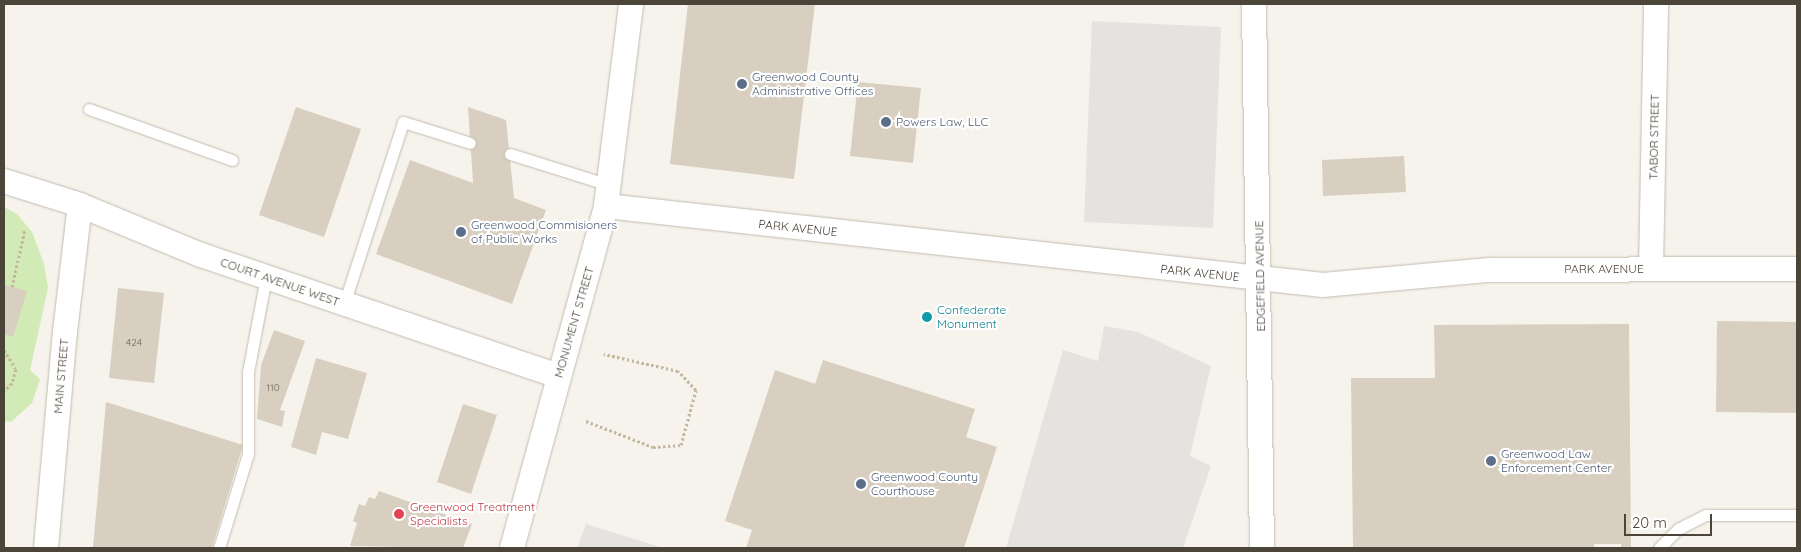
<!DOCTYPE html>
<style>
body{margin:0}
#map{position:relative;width:1801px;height:552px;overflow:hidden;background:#f6f3ec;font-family:Quicksand,sans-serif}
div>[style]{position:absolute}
.green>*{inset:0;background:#d2eab5}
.parking>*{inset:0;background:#e5e3e0}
.building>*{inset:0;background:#d8cfc1}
.path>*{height:3px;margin-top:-1.5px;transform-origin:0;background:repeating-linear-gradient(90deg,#c4b79f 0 2.5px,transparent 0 5px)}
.roads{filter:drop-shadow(0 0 1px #c2bbae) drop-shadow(0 0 1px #c2bbae)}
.lane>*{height:11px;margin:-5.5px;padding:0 5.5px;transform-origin:5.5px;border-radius:5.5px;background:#fff}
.street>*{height:24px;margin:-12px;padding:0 12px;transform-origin:12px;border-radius:12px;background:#fff}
.dots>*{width:14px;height:14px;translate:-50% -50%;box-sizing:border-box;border:2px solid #fff;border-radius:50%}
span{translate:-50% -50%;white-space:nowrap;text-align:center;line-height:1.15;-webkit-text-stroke:4.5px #fff;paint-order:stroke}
.number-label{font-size:10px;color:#6e675b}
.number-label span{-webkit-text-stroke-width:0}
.service-label{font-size:12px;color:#4e5e75}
.left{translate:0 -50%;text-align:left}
.street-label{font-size:12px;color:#4b4439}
.culture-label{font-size:12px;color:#0d838f}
.health-label{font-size:12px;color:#be3a42}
.frame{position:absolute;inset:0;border:5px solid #4b4439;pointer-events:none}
.scale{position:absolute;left:1624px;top:514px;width:88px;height:22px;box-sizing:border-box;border:2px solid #4b4439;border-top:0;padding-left:6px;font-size:15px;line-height:18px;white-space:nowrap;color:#4b4439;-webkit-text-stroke:4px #fff;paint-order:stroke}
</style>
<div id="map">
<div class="green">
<div style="clip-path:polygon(4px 207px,17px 214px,32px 232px,44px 264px,48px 288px,30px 370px,40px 379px,32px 403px,11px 422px,4px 421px)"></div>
</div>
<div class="parking">
<div style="clip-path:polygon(1092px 21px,1221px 27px,1213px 228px,1084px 222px)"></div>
<div style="clip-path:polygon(1104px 326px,1138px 332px,1211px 366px,1190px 456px,1211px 466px,1183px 548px,1006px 548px,1063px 350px,1098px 361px)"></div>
<div style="clip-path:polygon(586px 524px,663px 548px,577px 548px)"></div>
</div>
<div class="building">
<div style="clip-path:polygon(688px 4px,815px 4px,794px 179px,670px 164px)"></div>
<div style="clip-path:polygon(858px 82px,921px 88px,913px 163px,850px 156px)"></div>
<div style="clip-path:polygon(296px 107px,361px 129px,324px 237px,259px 215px)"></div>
<div style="clip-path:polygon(468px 107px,506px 120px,514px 198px,546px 210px,512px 304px,376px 254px,410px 160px,473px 183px)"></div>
<div style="clip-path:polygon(1404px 156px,1406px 192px,1323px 196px,1322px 160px)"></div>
<div style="clip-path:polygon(4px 285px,27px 291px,13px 337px,4px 334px)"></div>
<div style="clip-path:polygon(118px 288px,164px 293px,154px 383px,109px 378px)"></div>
<div style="clip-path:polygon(1717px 321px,1797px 322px,1797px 413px,1716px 412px)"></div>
<div style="clip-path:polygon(1629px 324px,1631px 548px,1621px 548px,1621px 544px,1594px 544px,1594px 548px,1353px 548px,1351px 378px,1435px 378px,1434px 325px)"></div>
<div style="clip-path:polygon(274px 330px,305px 341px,280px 410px,285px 411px,282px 427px,257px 419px,261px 365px)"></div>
<div style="clip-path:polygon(316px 358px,367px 373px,348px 439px,322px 432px,316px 455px,291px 447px)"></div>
<div style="clip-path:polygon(823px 360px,975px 409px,966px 437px,997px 447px,964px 548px,746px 548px,752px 530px,725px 521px,775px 370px,815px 384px)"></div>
<div style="clip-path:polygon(106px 402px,243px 445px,212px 548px,93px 548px)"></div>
<div style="clip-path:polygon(463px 404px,497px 415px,471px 494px,437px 482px)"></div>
<div style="clip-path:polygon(379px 491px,472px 524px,463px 548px,350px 546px,357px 523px,353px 521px,359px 504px,365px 506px,369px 497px,375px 499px)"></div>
</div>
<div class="path">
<div style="left:12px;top:287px;width:59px;rotate:-77.4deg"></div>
<div style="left:4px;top:350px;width:22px;rotate:58deg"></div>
<div style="left:16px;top:369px;width:15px;rotate:106deg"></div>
<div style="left:12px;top:383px;width:11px;rotate:135deg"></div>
<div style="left:586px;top:421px;width:72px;rotate:21.2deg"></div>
<div style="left:653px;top:447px;width:28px;rotate:-4deg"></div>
<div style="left:681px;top:445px;width:57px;rotate:-74.7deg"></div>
<div style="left:696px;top:390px;width:26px;rotate:-133deg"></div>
<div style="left:678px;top:371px;width:76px;rotate:-167.1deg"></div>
</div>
<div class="roads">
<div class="lane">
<div style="left:89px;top:109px;width:152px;rotate:19.6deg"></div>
<div style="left:510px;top:154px;width:104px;rotate:17.4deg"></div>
<div style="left:344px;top:304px;width:191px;rotate:-72deg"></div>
<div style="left:403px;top:122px;width:70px;rotate:17.4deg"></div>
<div style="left:219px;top:548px;width:98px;rotate:-72.9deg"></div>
<div style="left:248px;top:454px;width:82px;rotate:-90deg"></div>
<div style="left:248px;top:372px;width:97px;rotate:-79.3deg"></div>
<div style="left:1659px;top:548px;width:27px;rotate:-45deg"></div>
<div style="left:1678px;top:529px;width:31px;rotate:-27deg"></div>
<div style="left:1706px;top:515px;width:91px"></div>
</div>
<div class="street">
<div style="left:1254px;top:4px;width:544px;rotate:89.16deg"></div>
<div style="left:4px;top:181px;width:80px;rotate:17.5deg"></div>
<div style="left:80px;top:205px;width:131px;rotate:22.5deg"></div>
<div style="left:201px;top:255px;width:378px;rotate:18.7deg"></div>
<div style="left:606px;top:206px;width:721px;rotate:6.29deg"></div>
<div style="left:1323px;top:285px;width:167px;rotate:-5.2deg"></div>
<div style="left:1489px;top:270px;width:308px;rotate:-0.2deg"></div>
<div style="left:1651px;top:269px;width:265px;rotate:-88.9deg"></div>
<div style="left:46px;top:548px;width:217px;rotate:-85deg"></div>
<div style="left:65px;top:332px;width:128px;rotate:-83.3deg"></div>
<div style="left:512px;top:548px;width:355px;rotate:-74.6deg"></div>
<div style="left:606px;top:206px;width:204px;rotate:-82.9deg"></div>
</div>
</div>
<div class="dots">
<div style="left:742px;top:84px;background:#5c6f8a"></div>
<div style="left:886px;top:122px;background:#5c6f8a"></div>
<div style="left:461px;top:232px;background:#5c6f8a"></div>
<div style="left:927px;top:317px;background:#0f9aa8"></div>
<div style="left:1491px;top:461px;background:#5c6f8a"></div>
<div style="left:861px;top:484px;background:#5c6f8a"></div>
<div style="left:399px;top:514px;background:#e0444e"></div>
</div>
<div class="number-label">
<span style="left:134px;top:343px">424</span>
<span style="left:273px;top:388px">110</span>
</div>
<div class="service-label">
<span class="left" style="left:752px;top:84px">Greenwood County<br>Administrative Offices</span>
<span class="left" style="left:896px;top:122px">Powers Law, LLC</span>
<span class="left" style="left:471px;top:232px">Greenwood Commisioners<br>of Public Works</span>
<span class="left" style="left:1501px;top:461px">Greenwood Law<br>Enforcement Center</span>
<span class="left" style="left:871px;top:484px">Greenwood County<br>Courthouse</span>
</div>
<div class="street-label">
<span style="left:1654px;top:137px;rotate:-89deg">TABOR STREET</span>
<span style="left:798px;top:228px;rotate:6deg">PARK AVENUE</span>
<span style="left:1604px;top:269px">PARK AVENUE</span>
<span style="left:1200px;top:273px;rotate:6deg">PARK AVENUE</span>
<span style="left:1260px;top:276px;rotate:-91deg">EDGEFIELD AVENUE</span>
<span style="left:280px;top:282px;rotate:19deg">COURT AVENUE WEST</span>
<span style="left:574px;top:322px;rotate:-74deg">MONUMENT STREET</span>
<span style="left:61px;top:376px;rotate:-85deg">MAIN STREET</span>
</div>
<div class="culture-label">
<span class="left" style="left:937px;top:317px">Confederate<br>Monument</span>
</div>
<div class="health-label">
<span class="left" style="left:410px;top:514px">Greenwood Treatment<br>Specialists</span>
</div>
<div class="frame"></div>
<div class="scale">20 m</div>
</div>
